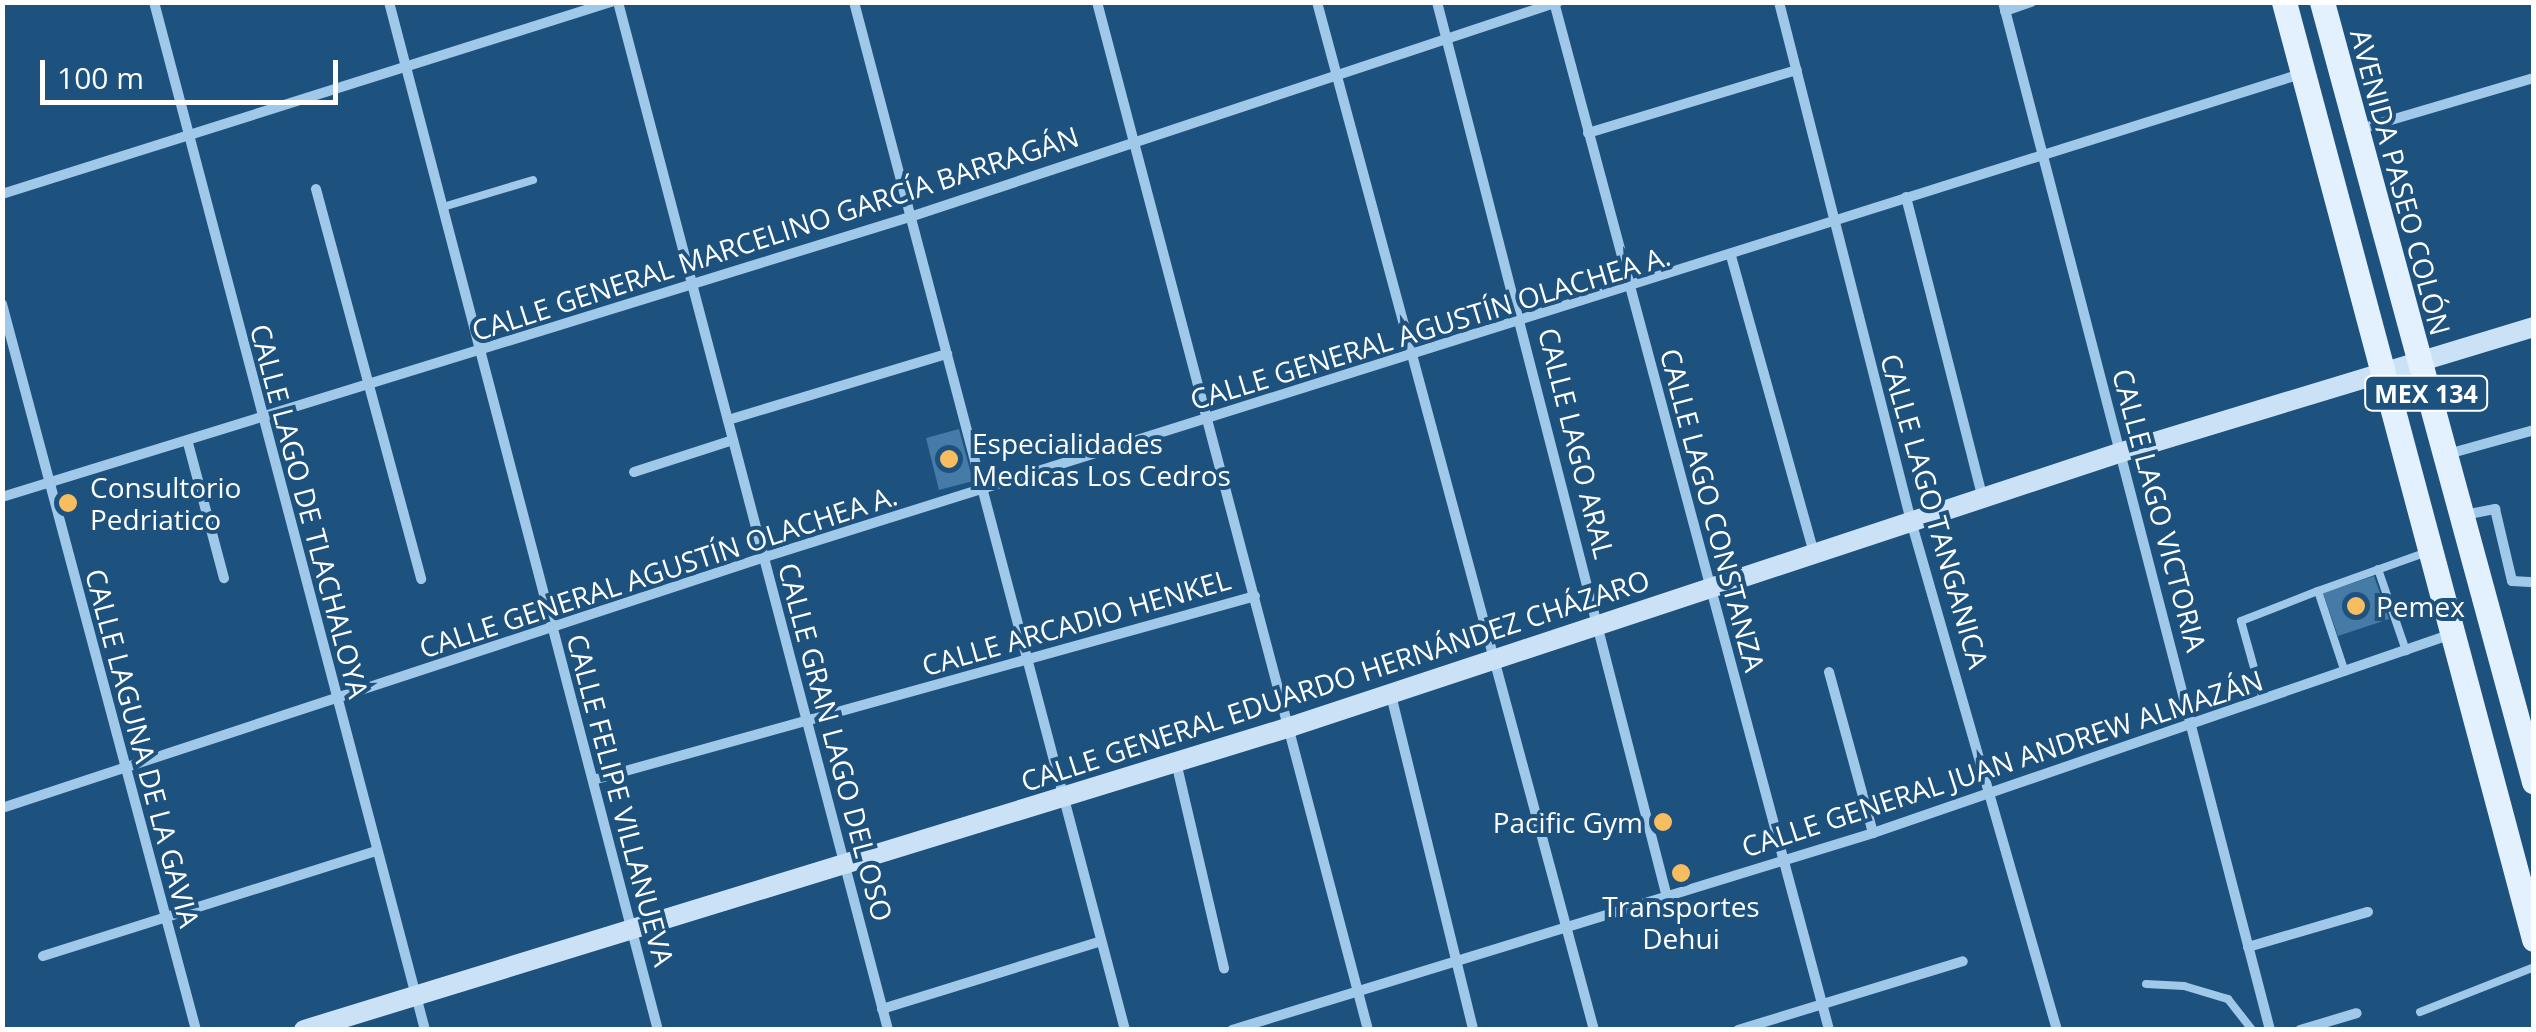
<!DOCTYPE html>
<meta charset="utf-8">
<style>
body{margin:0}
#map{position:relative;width:2536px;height:1032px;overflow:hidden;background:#1d517e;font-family:"Open Sans",sans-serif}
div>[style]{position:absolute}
.building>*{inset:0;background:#467ba8}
.lane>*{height:8px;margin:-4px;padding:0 4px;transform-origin:4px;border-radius:4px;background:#a0c8e8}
.street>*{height:10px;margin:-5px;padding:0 5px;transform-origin:5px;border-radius:5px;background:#a0c8e8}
.secondary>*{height:20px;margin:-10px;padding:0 10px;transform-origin:10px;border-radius:10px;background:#cbe2f6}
.primary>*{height:25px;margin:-12.5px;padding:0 12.5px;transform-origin:12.5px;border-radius:12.5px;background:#e3f0fe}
.dots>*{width:28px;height:28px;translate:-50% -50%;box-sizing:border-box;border:5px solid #1d517e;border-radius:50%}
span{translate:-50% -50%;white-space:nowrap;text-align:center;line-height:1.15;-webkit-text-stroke:8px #1d517e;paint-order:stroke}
.shield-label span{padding:2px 8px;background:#1d517e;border:2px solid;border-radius:8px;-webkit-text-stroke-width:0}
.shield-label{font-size:25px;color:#fff;font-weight:700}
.street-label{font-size:28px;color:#fff}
.poi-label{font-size:28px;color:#fff}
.left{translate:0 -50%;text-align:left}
.right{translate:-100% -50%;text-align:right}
.frame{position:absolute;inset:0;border:5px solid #fff;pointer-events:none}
.scale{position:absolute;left:40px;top:60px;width:298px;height:45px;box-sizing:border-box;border:5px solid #fff;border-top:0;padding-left:12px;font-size:30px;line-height:35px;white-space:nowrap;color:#fff;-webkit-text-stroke:8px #1d517e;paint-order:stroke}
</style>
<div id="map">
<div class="building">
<div style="clip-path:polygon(959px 429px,973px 481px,939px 490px,926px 438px)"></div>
<div style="clip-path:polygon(2374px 576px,2389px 619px,2338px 636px,2323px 593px)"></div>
</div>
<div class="lane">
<div style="left:443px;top:207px;width:94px;rotate:-16.7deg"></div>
<div style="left:2378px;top:569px;width:87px;rotate:71.1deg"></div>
<div style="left:2318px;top:591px;width:113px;rotate:-19.7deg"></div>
<div style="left:2263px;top:700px;width:82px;rotate:-105.6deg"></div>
<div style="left:2241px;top:621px;width:83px;rotate:-21.3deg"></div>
<div style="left:2318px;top:591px;width:85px;rotate:71.6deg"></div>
<div style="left:2146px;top:984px;width:38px;rotate:3deg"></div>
<div style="left:2184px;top:986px;width:46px;rotate:16.5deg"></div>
<div style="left:2228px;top:999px;width:39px;rotate:52deg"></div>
<div style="left:2420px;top:1012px;width:123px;rotate:-21.5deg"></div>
</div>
<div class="street">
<div style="left:154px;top:2px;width:1063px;rotate:75.23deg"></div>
<div style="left:389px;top:2px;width:1063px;rotate:75.34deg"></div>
<div style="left:618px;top:2px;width:1063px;rotate:75.28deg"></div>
<div style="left:854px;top:2px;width:1063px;rotate:75.23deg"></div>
<div style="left:1097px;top:2px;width:1063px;rotate:75.23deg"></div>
<div style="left:1317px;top:2px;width:1065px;rotate:74.92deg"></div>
<div style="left:1437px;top:2px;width:924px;rotate:75.59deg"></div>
<div style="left:1554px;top:2px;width:1064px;rotate:75.02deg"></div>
<div style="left:1779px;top:2px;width:536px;rotate:75.73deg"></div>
<div style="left:1911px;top:521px;width:530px;rotate:74deg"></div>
<div style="left:2003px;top:2px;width:1062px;rotate:75.44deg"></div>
<div style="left:2005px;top:11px;width:28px;rotate:-19deg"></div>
<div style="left:2357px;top:130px;width:184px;rotate:-16.4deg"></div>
<div style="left:1588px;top:133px;width:218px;rotate:-16.8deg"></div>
<div style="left:316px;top:189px;width:404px;rotate:74.9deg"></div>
<div style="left:2px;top:194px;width:639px;rotate:-17.5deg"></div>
<div style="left:1906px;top:197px;width:311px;rotate:75.7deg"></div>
<div style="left:1731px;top:256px;width:308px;rotate:74.4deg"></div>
<div style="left:2px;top:304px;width:751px;rotate:75.04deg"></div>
<div style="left:728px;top:420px;width:229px;rotate:-16.8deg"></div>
<div style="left:188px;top:443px;width:140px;rotate:75.1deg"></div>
<div style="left:2448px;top:454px;width:89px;rotate:-15.6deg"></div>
<div style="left:634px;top:472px;width:104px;rotate:-17.9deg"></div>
<div style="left:2px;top:497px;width:950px;rotate:-17.14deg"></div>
<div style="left:910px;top:217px;width:683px;rotate:-18.36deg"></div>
<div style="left:2464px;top:515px;width:32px;rotate:-11deg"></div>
<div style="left:2495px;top:509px;width:74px;rotate:76.7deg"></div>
<div style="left:2512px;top:581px;width:22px;rotate:3deg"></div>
<div style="left:1829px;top:672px;width:167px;rotate:74.7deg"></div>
<div style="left:1391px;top:695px;width:345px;rotate:76.2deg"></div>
<div style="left:1176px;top:762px;width:212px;rotate:76.9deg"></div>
<div style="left:593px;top:780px;width:687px;rotate:-15.53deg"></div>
<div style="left:2px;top:808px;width:803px;rotate:-18.21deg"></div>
<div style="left:765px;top:557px;width:1610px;rotate:-17.46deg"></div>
<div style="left:2248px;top:947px;width:125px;rotate:-16.3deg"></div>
<div style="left:43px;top:956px;width:350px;rotate:-17.5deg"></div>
<div style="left:882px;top:1009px;width:229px;rotate:-17.2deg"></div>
<div style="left:1232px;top:1030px;width:671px;rotate:-17.08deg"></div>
<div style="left:1873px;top:833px;width:609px;rotate:-18.97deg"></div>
<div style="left:1738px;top:1030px;width:235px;rotate:-17deg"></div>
<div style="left:2300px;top:1030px;width:59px;rotate:-16.6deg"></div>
</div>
<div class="secondary">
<div style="left:304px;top:1030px;width:1032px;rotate:-17.08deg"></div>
<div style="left:1290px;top:727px;width:876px;rotate:-18.29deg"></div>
<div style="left:2122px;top:452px;width:431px;rotate:-16.9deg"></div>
</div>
<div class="primary">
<div style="left:2284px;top:2px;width:970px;rotate:75.06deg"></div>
<div style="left:2322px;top:2px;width:808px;rotate:74.79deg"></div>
</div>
<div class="dots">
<div style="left:949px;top:459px;background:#f8bd5f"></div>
<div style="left:68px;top:503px;background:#f8bd5f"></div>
<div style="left:2356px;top:606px;background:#f8bd5f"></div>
<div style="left:1663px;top:822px;background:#f8bd5f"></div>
<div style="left:1681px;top:873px;background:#f8bd5f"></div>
</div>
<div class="shield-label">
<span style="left:2426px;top:393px">MEX 134</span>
</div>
<div class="street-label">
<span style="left:2401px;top:182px;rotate:75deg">AVENIDA PASEO COLÓN</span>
<span style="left:775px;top:233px;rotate:-18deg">CALLE GENERAL MARCELINO GARCÍA BARRAGÁN</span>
<span style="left:1430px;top:327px;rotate:-17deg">CALLE GENERAL AGUSTÍN OLACHEA A.</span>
<span style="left:1577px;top:443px;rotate:76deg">CALLE LAGO ARAL</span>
<span style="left:1713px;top:510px;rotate:75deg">CALLE LAGO CONSTANZA</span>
<span style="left:2160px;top:510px;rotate:75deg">CALLE LAGO VICTORIA</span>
<span style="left:310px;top:511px;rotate:75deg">CALLE LAGO DE TLACHALOYA</span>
<span style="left:1935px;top:511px;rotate:74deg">CALLE LAGO TANGANICA</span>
<span style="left:658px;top:571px;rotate:-18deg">CALLE GENERAL AGUSTÍN OLACHEA A.</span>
<span style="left:1076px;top:622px;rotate:-16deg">CALLE ARCADIO HENKEL</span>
<span style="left:1335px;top:680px;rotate:-18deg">CALLE GENERAL EDUARDO HERNÁNDEZ CHÁZARO</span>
<span style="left:836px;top:742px;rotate:75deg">CALLE GRAN LAGO DEL OSO</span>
<span style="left:143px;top:748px;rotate:75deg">CALLE LAGUNA DE LA GAVIA</span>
<span style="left:2002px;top:763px;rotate:-18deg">CALLE GENERAL JUAN ANDREW ALMAZÁN</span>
<span style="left:621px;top:800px;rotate:75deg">CALLE FELIPE VILLANUEVA</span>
</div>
<div class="poi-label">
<span class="left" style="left:972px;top:459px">Especialidades<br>Medicas Los Cedros</span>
<span class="left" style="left:90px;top:503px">Consultorio<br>Pedriatico</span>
<span class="left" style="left:2376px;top:606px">Pemex</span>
<span class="right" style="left:1643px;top:822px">Pacific Gym</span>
<span style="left:1681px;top:922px">Transportes<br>Dehui</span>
</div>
<div class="frame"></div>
<div class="scale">100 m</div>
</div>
